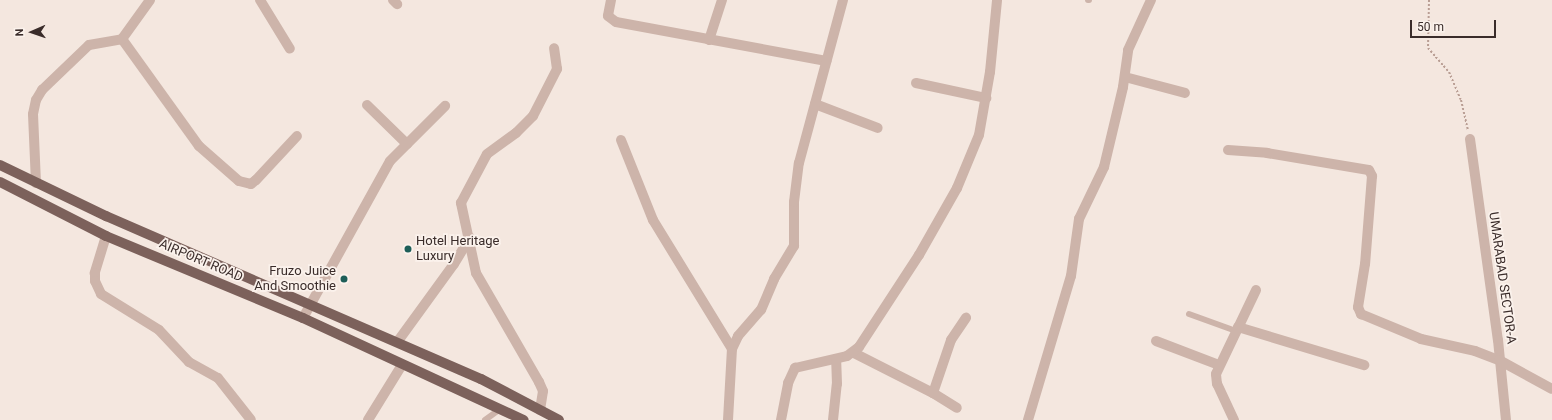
<!DOCTYPE html>
<style>
body{margin:0}
#map{position:relative;width:1552px;height:420px;overflow:hidden;background:#f4e7df;font-family:Roboto,sans-serif}
div>[style]{position:absolute}
.path>*{height:2px;margin-top:-1px;transform-origin:0;background:repeating-linear-gradient(90deg,#b99e94 0 2px,transparent 0 4px)}
.lane>*{height:6px;margin:-3px;padding:0 3px;transform-origin:3px;border-radius:3px;background:#cdb4aa}
.street>*{height:10px;margin:-5px;padding:0 5px;transform-origin:5px;border-radius:5px;background:#cdb4aa}
.primary>*{height:10px;margin:-5px;padding:0 5px;transform-origin:5px;border-radius:5px;background:#7c615b}
.dots>*{width:11px;height:11px;translate:-50% -50%;box-sizing:border-box;border:2px solid #fbf2ec;border-radius:50%}
span{translate:-50% -50%;white-space:nowrap;text-align:center;line-height:1.15;-webkit-text-stroke:3.5px #fbf2ec;paint-order:stroke}
.poi-label{font-size:13px;color:#3a2c2a}
.left{translate:0 -50%;text-align:left}
.right{translate:-100% -50%;text-align:right}
.street-label{font-size:13px;color:#3a2c2a}
.north{position:absolute;left:12px;top:12px;width:40px;height:40px;-webkit-text-stroke:3px #fbf2ec;paint-order:stroke;rotate:268deg;font-size:11px;font-weight:700;line-height:16px;text-align:center;color:#3a2c2a}
.north::after{content:'';display:block;margin:auto;width:14px;height:18px;background:#3a2c2a;clip-path:polygon(50% 0,100% 100%,50% 72%,0 100%)}
.scale{position:absolute;left:1410px;top:20px;width:86px;height:18px;box-sizing:border-box;border:2px solid #3a2c2a;border-top:0;padding-left:5px;font-size:12px;line-height:14px;white-space:nowrap;color:#3a2c2a;-webkit-text-stroke:3px #fbf2ec;paint-order:stroke}
</style>
<div id="map">
<div class="path">
<div style="left:1429px;top:0;width:48px;rotate:91.2deg"></div>
<div style="left:1428px;top:48px;width:32px;rotate:49deg"></div>
<div style="left:1449px;top:72px;width:30px;rotate:67deg"></div>
<div style="left:1461px;top:100px;width:31px;rotate:77deg"></div>
</div>
<div class="lane">
<div style="left:1088px;top:0;width:1px"></div>
<div style="left:1189px;top:314px;width:50px;rotate:19.9deg"></div>
<div style="left:485px;top:420px;width:19px;rotate:-36deg"></div>
</div>
<div class="street">
<div style="left:260px;top:0;width:57px;rotate:58.5deg"></div>
<div style="left:393px;top:0;width:6px;rotate:45deg"></div>
<div style="left:611px;top:0;width:16px;rotate:101deg"></div>
<div style="left:608px;top:16px;width:10px;rotate:37deg"></div>
<div style="left:616px;top:22px;width:214px;rotate:10.5deg"></div>
<div style="left:122px;top:39px;width:132px;rotate:54.3deg"></div>
<div style="left:199px;top:146px;width:53px;rotate:41.2deg"></div>
<div style="left:239px;top:181px;width:12px;rotate:14deg"></div>
<div style="left:251px;top:184px;width:6px;rotate:-39deg"></div>
<div style="left:256px;top:180px;width:60px;rotate:-47deg"></div>
<div style="left:709px;top:40px;width:42px;rotate:-72deg"></div>
<div style="left:1125px;top:77px;width:62px;rotate:14.9deg"></div>
<div style="left:916px;top:83px;width:72px;rotate:12.1deg"></div>
<div style="left:815px;top:104px;width:67px;rotate:20.9deg"></div>
<div style="left:367px;top:105px;width:56px;rotate:44.3deg"></div>
<div style="left:1470px;top:139px;width:203px;rotate:82.1deg"></div>
<div style="left:1498px;top:340px;width:80px;rotate:84.3deg"></div>
<div style="left:621px;top:140px;width:86px;rotate:68.2deg"></div>
<div style="left:653px;top:220px;width:151px;rotate:58.5deg"></div>
<div style="left:1228px;top:150px;width:39px;rotate:4deg"></div>
<div style="left:1267px;top:153px;width:103px;rotate:9.5deg"></div>
<div style="left:1369px;top:170px;width:7px;rotate:63deg"></div>
<div style="left:1372px;top:176px;width:88px;rotate:94.5deg"></div>
<div style="left:1365px;top:264px;width:44px;rotate:99.2deg"></div>
<div style="left:1358px;top:307px;width:8px;rotate:67deg"></div>
<div style="left:1361px;top:314px;width:65px;rotate:22.6deg"></div>
<div style="left:1421px;top:339px;width:55px;rotate:12.5deg"></div>
<div style="left:1475px;top:351px;width:26px;rotate:21deg"></div>
<div style="left:1499px;top:360px;width:60px;rotate:28.7deg"></div>
<div style="left:36px;top:183px;width:69px;rotate:-92.5deg"></div>
<div style="left:33px;top:114px;width:14px;rotate:-78deg"></div>
<div style="left:36px;top:100px;width:12px;rotate:-59deg"></div>
<div style="left:42px;top:90px;width:65px;rotate:-43.8deg"></div>
<div style="left:89px;top:45px;width:34px;rotate:-10deg"></div>
<div style="left:122px;top:39px;width:48px;rotate:-54.3deg"></div>
<div style="left:106px;top:236px;width:39px;rotate:107deg"></div>
<div style="left:95px;top:273px;width:8px;rotate:90deg"></div>
<div style="left:95px;top:281px;width:14px;rotate:65deg"></div>
<div style="left:101px;top:294px;width:68px;rotate:31.8deg"></div>
<div style="left:159px;top:330px;width:44px;rotate:46.8deg"></div>
<div style="left:189px;top:362px;width:33px;rotate:29deg"></div>
<div style="left:218px;top:378px;width:53px;rotate:51.8deg"></div>
<div style="left:303px;top:318px;width:179px;rotate:-61deg"></div>
<div style="left:390px;top:161px;width:78px;rotate:-45deg"></div>
<div style="left:1238px;top:327px;width:132px;rotate:16.8deg"></div>
<div style="left:398px;top:341px;width:95px;rotate:-54deg"></div>
<div style="left:454px;top:264px;width:31px;rotate:-59deg"></div>
<div style="left:1156px;top:341px;width:67px;rotate:20.9deg"></div>
<div style="left:854px;top:353px;width:89px;rotate:26.9deg"></div>
<div style="left:933px;top:393px;width:28px;rotate:32deg"></div>
<div style="left:933px;top:393px;width:56px;rotate:-71.2deg"></div>
<div style="left:951px;top:340px;width:27px;rotate:-56deg"></div>
<div style="left:540px;top:410px;width:19px;rotate:-81deg"></div>
<div style="left:543px;top:391px;width:10px;rotate:-114deg"></div>
<div style="left:539px;top:382px;width:126px;rotate:-120deg"></div>
<div style="left:476px;top:273px;width:72px;rotate:-102.1deg"></div>
<div style="left:461px;top:203px;width:55px;rotate:-62deg"></div>
<div style="left:487px;top:154px;width:36px;rotate:-36deg"></div>
<div style="left:516px;top:133px;width:24px;rotate:-45deg"></div>
<div style="left:533px;top:116px;width:53px;rotate:-62.9deg"></div>
<div style="left:557px;top:69px;width:21px;rotate:-98deg"></div>
<div style="left:368px;top:420px;width:65px;rotate:-58.3deg"></div>
<div style="left:728px;top:420px;width:71px;rotate:-86.8deg"></div>
<div style="left:732px;top:349px;width:14px;rotate:-65deg"></div>
<div style="left:738px;top:336px;width:35px;rotate:-49deg"></div>
<div style="left:761px;top:310px;width:34px;rotate:-67deg"></div>
<div style="left:774px;top:279px;width:39px;rotate:-59deg"></div>
<div style="left:794px;top:246px;width:44px;rotate:-90deg"></div>
<div style="left:794px;top:202px;width:39px;rotate:-83deg"></div>
<div style="left:799px;top:163px;width:169px;rotate:-74.9deg"></div>
<div style="left:781px;top:420px;width:38px;rotate:-79deg"></div>
<div style="left:788px;top:383px;width:17px;rotate:-65deg"></div>
<div style="left:795px;top:368px;width:53px;rotate:-13deg"></div>
<div style="left:847px;top:356px;width:15px;rotate:-37deg"></div>
<div style="left:859px;top:347px;width:110px;rotate:-56.9deg"></div>
<div style="left:919px;top:255px;width:77px;rotate:-60.4deg"></div>
<div style="left:957px;top:188px;width:57px;rotate:-67.5deg"></div>
<div style="left:979px;top:135px;width:64px;rotate:-80.1deg"></div>
<div style="left:990px;top:72px;width:72px;rotate:-84.4deg"></div>
<div style="left:833px;top:420px;width:36px;rotate:-84deg"></div>
<div style="left:837px;top:384px;width:25px;rotate:-92deg"></div>
<div style="left:1028px;top:420px;width:150px;rotate:-73.4deg"></div>
<div style="left:1071px;top:276px;width:58px;rotate:-82deg"></div>
<div style="left:1079px;top:219px;width:58px;rotate:-64.3deg"></div>
<div style="left:1104px;top:167px;width:82px;rotate:-76.6deg"></div>
<div style="left:1123px;top:87px;width:37px;rotate:-82deg"></div>
<div style="left:1128px;top:50px;width:55px;rotate:-65.3deg"></div>
<div style="left:1234px;top:420px;width:40px;rotate:-115deg"></div>
<div style="left:1217px;top:384px;width:10px;rotate:-96deg"></div>
<div style="left:1216px;top:374px;width:93px;rotate:-64.5deg"></div>
</div>
<div class="primary">
<div style="left:0;top:165px;width:118px;rotate:25.7deg"></div>
<div style="left:106px;top:216px;width:409px;rotate:23.5deg"></div>
<div style="left:481px;top:379px;width:88px;rotate:27.7deg"></div>
<div style="left:0;top:182px;width:119px;rotate:27deg"></div>
<div style="left:106px;top:236px;width:213px;rotate:22.6deg"></div>
<div style="left:303px;top:318px;width:243px;rotate:24.8deg"></div>
</div>
<div class="dots">
<div style="left:408px;top:249px;background:#1d5e58"></div>
<div style="left:344px;top:279px;background:#1d5e58"></div>
</div>
<div class="poi-label">
<span class="left" style="left:416px;top:249px">Hotel Heritage<br>Luxury</span>
<span class="right" style="left:336px;top:279px">Fruzo Juice<br>And Smoothie</span>
</div>
<div class="street-label">
<span style="left:201px;top:261px;rotate:23deg">AIRPORT ROAD</span>
<span style="left:1502px;top:278px;rotate:82deg">UMARABAD SECTOR-A</span>
</div>
<div class="north">N</div>
<div class="scale">50 m</div>
</div>
